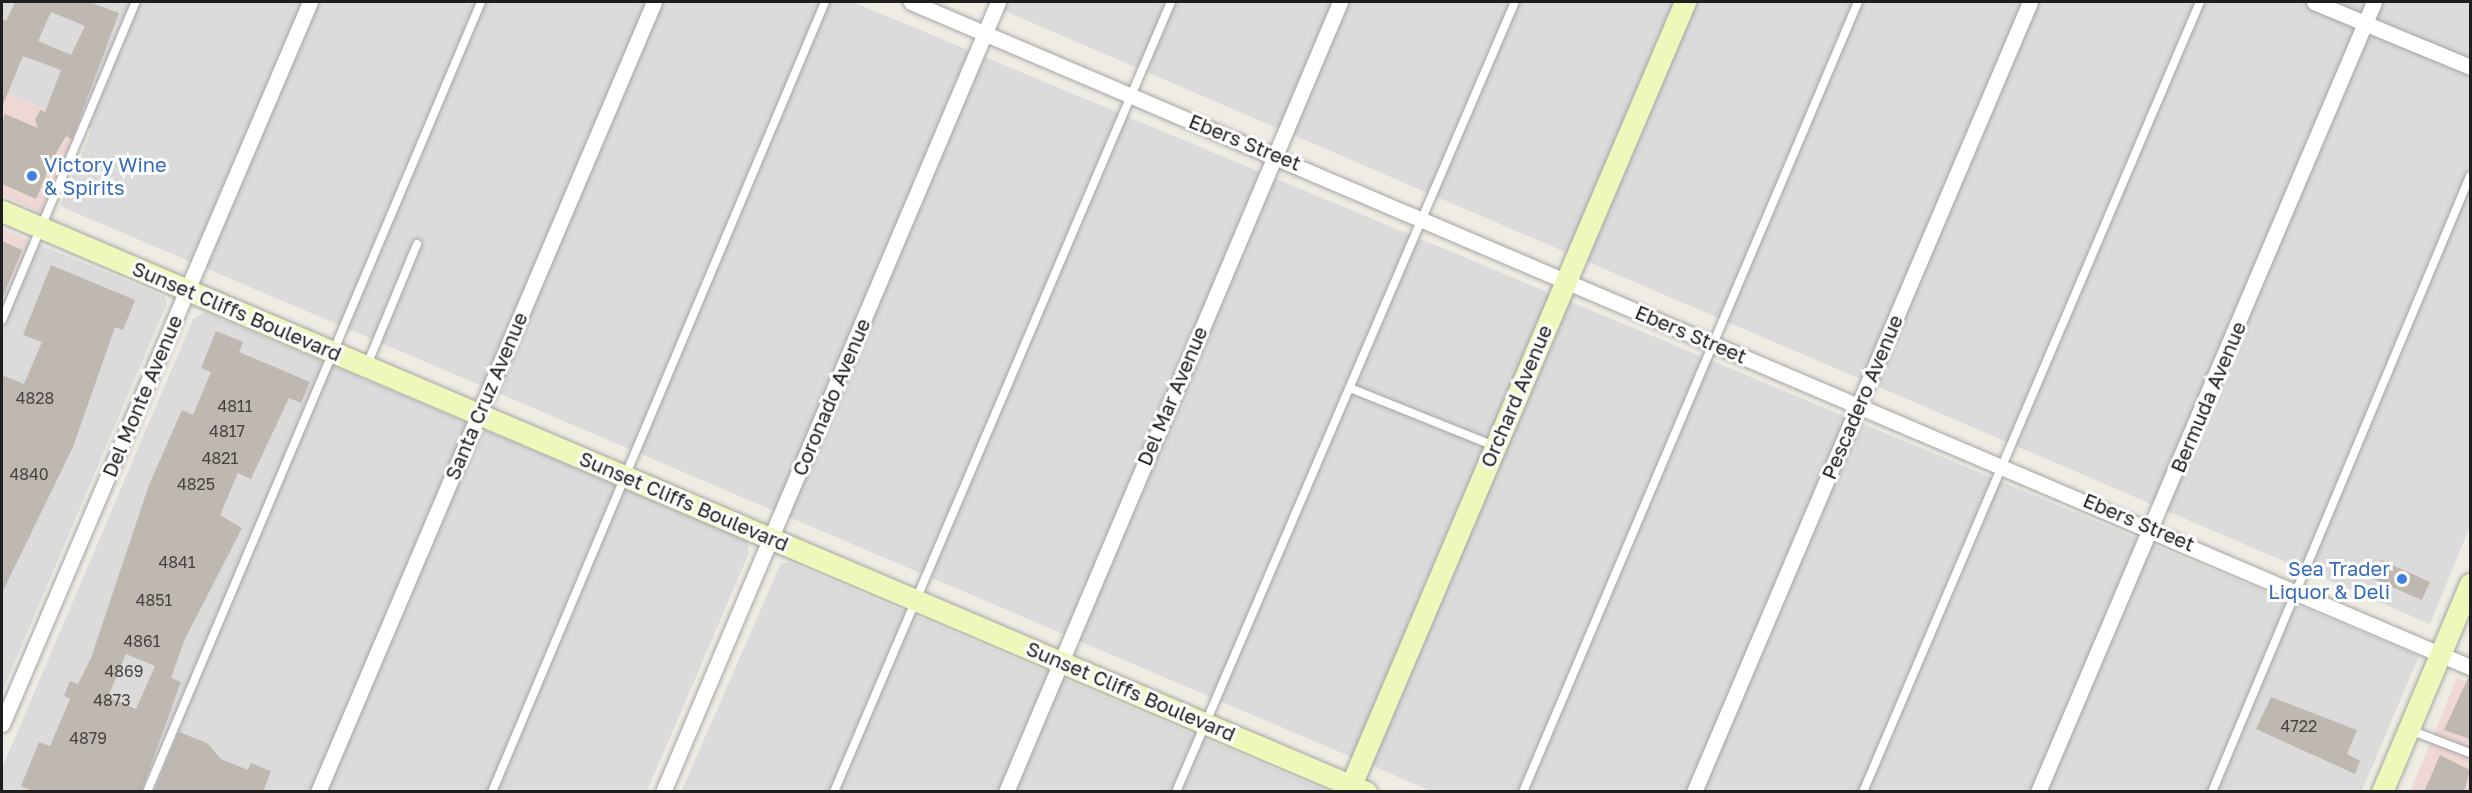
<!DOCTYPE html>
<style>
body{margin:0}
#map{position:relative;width:2472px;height:793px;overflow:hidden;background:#efece4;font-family:"Golos Text",sans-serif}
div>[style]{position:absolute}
.residential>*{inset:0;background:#dcdbdb}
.commercial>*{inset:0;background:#efd7d4}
.building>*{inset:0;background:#bfb8b1}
.roads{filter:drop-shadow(0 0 2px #a5a5a5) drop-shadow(0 0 2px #a5a5a5)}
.lane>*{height:8px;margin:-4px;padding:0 4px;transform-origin:4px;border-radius:4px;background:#fff}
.street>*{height:15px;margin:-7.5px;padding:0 7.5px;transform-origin:7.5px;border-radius:7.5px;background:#fff}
.secondary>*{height:21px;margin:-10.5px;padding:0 10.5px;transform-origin:10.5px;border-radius:10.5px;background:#f0f7ba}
.dots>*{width:16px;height:16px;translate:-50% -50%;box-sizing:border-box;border:3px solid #fff;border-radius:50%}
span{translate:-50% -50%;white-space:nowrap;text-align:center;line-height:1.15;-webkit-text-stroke:6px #fff;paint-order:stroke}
.number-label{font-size:16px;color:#464443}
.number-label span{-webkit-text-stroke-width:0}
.street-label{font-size:20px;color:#1e1e1e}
.shop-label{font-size:20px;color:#366cbe}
.left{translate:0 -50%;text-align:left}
.right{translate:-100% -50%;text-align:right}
.frame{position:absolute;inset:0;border:3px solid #1e1e1e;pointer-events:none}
</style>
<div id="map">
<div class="residential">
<div style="clip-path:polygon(2px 2px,853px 2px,2419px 656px,2362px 791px,1431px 791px,60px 206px,92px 129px,2px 91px)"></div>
<div style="clip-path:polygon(984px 2px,2470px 2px,2470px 526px,2430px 624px)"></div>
<div style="clip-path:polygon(28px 240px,164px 296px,167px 303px,2px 692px,2px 301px)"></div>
<div style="clip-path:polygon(205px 312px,748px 541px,749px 553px,647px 791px,2px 792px,2px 768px,193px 319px)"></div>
<div style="clip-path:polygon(781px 563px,791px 563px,1327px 791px,681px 792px)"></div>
</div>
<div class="commercial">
<div style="clip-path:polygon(2px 91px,81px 124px,43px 213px,2px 195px)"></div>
<div style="clip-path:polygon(2px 229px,28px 240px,2px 301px)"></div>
<div style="clip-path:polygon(2457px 678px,2470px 683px,2470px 791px,2410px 792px)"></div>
</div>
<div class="building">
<div style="clip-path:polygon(evenodd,15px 2px,89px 2px,119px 13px,72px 139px,66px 136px,54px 157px,36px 199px,2px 184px,2px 123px,5px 114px,38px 128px,35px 120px,40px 110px,45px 112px,61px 70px,23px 56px,2px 107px,2px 19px,6px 21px,15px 2px,51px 12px,85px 26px,71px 55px,38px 41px,51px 12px)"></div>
<div style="clip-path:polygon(2px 241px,22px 250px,2px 299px)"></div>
<div style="clip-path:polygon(51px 265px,135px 300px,123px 330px,115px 327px,73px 447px,2px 593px,2px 375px,24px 384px,42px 342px,23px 335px)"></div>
<div style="clip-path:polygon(evenodd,216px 331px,243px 342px,239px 352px,310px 382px,301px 403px,289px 398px,251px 479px,238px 473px,220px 515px,242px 528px,185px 639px,171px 678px,181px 682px,141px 792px,34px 792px,21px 786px,39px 742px,50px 746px,70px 699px,64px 696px,70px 681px,78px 684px,91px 658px,149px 485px,182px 410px,193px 415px,211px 372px,201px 368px,216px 331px,126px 654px,155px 666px,136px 709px,108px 697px,126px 654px)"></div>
<div style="clip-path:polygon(2381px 560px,2430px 582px,2422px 600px,2373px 579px)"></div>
<div style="clip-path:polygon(2469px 676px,2470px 677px,2470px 739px,2444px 730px)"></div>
<div style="clip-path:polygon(2271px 697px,2357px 730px,2347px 754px,2360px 761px,2355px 774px,2256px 729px)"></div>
<div style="clip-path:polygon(179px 732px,207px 743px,221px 759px,248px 770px,251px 763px,271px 771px,263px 792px,154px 792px)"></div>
<div style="clip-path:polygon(2440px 755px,2470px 770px,2464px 792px,2424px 792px)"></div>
</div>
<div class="roads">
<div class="lane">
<div style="left:2px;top:320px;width:345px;rotate:-67.2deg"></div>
<div style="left:367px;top:365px;width:131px;rotate:-67.5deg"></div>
<div style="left:1350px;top:388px;width:155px;rotate:21.9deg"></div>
<div style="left:2410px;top:730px;width:64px;rotate:21deg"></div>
<div style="left:147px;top:792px;width:858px;rotate:-67.08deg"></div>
<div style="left:492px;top:792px;width:857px;rotate:-67.14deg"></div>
<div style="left:834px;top:792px;width:859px;rotate:-66.9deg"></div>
<div style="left:1176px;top:792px;width:860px;rotate:-66.78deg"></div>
<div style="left:1523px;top:792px;width:858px;rotate:-67.02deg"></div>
<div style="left:1863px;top:792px;width:859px;rotate:-66.9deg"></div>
<div style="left:2212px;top:792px;width:668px;rotate:-67.27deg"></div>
</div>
<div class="street">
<div style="left:911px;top:2px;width:1695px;rotate:23.1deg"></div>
<div style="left:2314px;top:2px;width:169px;rotate:22.6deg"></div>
<div style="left:2px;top:724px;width:785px;rotate:-66.9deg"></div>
<div style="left:318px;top:792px;width:858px;rotate:-66.96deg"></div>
<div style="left:663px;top:792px;width:858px;rotate:-67.02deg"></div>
<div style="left:1006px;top:792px;width:858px;rotate:-67.08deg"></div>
<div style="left:1694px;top:792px;width:858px;rotate:-66.96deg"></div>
<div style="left:2038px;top:792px;width:858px;rotate:-66.96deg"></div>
</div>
<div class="secondary">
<div style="left:2px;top:211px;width:1483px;rotate:23.07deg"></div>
<div style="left:1348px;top:792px;width:859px;rotate:-66.9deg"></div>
<div style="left:2382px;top:792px;width:226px;rotate:-67.1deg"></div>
</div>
</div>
<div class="dots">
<div style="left:32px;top:176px;background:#3f7fe0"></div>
<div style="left:2402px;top:579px;background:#3f7fe0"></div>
</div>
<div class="number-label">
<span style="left:35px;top:398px">4828</span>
<span style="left:235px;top:406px">4811</span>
<span style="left:227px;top:431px">4817</span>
<span style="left:220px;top:458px">4821</span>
<span style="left:29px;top:474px">4840</span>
<span style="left:196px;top:484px">4825</span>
<span style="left:177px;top:562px">4841</span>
<span style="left:154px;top:600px">4851</span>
<span style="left:142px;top:641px">4861</span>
<span style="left:124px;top:671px">4869</span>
<span style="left:112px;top:700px">4873</span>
<span style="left:2299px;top:726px">4722</span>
<span style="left:88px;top:738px">4879</span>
</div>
<div class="street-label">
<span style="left:1245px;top:142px;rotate:22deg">Ebers Street</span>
<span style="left:237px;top:311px;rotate:23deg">Sunset Cliffs Boulevard</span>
<span style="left:1691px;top:334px;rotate:23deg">Ebers Street</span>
<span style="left:142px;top:396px;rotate:-67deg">Del Monte Avenue</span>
<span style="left:486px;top:396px;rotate:-67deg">Santa Cruz Avenue</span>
<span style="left:1172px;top:396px;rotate:-67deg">Del Mar Avenue</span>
<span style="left:1516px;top:396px;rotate:-67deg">Orchard Avenue</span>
<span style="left:831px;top:397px;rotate:-67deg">Coronado Avenue</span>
<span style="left:1862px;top:397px;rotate:-67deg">Pescadero Avenue</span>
<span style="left:2208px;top:397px;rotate:-67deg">Bermuda Avenue</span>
<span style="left:684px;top:501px;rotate:23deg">Sunset Cliffs Boulevard</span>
<span style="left:2139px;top:522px;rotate:23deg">Ebers Street</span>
<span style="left:1131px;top:691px;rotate:23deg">Sunset Cliffs Boulevard</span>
</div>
<div class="shop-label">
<span class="left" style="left:44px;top:176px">Victory Wine<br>&amp; Spirits</span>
<span class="right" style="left:2390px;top:580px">Sea Trader<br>Liquor &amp; Deli</span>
</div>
<div class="frame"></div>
</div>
